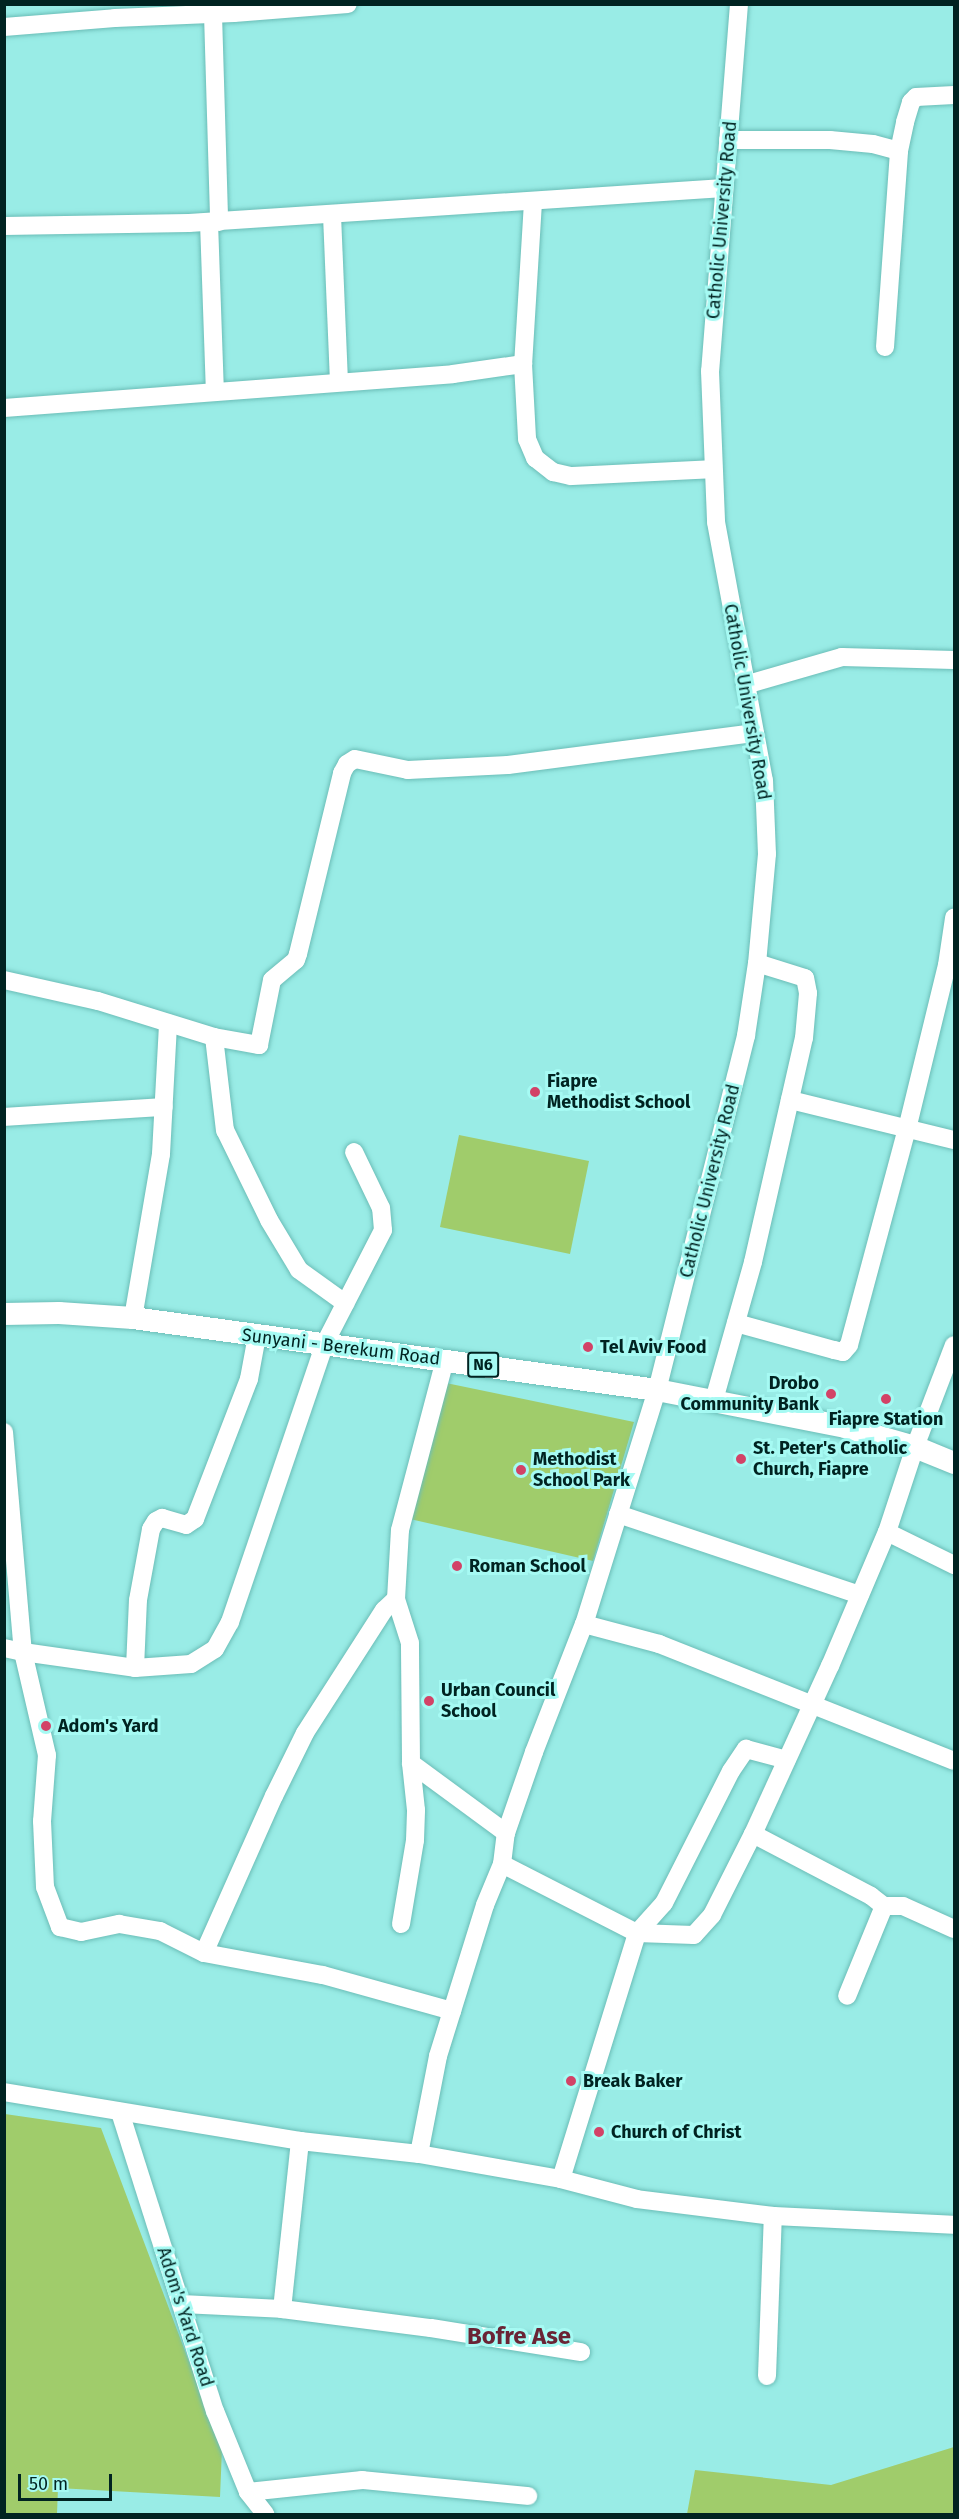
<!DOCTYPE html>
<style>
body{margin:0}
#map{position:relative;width:959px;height:2519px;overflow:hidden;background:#99ece6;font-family:"Fira Sans",sans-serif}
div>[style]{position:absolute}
.green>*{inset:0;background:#a0cc6b}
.roads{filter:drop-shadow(0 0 2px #6bbdb7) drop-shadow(0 0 2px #6bbdb7)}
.minor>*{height:18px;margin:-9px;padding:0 9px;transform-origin:9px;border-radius:9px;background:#fff}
.major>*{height:22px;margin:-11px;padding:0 11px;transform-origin:11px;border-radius:11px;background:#fff}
.dots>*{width:16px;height:16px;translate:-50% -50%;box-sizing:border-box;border:3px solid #a6faf3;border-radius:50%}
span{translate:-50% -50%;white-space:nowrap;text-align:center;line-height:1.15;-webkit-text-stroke:6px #a6faf3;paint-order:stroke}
.shield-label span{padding:2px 4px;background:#a6faf3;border:2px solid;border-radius:4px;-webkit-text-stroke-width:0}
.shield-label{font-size:16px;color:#002321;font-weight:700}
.street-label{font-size:18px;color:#002321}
.poi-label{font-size:18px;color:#002321;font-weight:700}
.left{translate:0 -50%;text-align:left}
.right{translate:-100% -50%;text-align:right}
.district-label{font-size:24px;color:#6a2435;font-weight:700}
.frame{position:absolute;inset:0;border:6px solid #002321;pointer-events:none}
.scale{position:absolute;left:18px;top:2474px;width:94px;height:27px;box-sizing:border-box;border:3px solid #002321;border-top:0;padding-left:8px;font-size:18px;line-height:21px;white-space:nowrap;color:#002321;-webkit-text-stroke:4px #a6faf3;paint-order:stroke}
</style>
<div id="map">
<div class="green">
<div style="clip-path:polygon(459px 1135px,589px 1161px,570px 1254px,440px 1227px)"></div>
<div style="clip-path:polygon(446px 1383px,634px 1422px,593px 1561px,410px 1519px)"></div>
<div style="clip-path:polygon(5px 2114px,101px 2128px,222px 2449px,220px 2497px,58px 2488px,57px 2514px,5px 2514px)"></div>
<div style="clip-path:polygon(954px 2447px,954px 2514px,687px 2514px,695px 2470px,831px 2485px)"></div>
</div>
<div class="roads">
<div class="minor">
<div style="left:739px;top:4px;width:368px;rotate:94.5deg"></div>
<div style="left:710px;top:371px;width:151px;rotate:87.7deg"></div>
<div style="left:716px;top:522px;width:262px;rotate:79.5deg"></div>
<div style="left:764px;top:780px;width:74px;rotate:87.7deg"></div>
<div style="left:767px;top:854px;width:109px;rotate:95.2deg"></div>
<div style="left:757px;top:963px;width:74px;rotate:98.6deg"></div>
<div style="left:746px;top:1036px;width:365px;rotate:104.1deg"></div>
<div style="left:657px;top:1390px;width:245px;rotate:107.3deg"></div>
<div style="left:584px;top:1624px;width:78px;rotate:14.9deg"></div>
<div style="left:659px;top:1644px;width:317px;rotate:21.6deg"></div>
<div style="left:213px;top:14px;width:208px;rotate:88.3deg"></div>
<div style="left:4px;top:27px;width:111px;rotate:-4.6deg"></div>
<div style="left:115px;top:18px;width:119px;rotate:-2.4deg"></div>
<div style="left:234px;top:13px;width:114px;rotate:-4.5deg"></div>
<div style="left:728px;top:140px;width:102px"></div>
<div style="left:830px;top:140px;width:43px;rotate:5.3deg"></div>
<div style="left:873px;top:144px;width:27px;rotate:15deg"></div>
<div style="left:533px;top:202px;width:162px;rotate:93.5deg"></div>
<div style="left:523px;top:364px;width:75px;rotate:86.9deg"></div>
<div style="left:527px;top:439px;width:21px;rotate:67deg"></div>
<div style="left:535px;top:458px;width:23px;rotate:38deg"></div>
<div style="left:553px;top:472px;width:18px;rotate:13deg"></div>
<div style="left:571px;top:476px;width:141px;rotate:-2.8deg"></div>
<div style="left:332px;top:215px;width:166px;rotate:87.6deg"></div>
<div style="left:209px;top:222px;width:170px;rotate:88deg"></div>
<div style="left:4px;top:226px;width:185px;rotate:-0.9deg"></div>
<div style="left:189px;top:223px;width:536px;rotate:-3.74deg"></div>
<div style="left:885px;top:347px;width:196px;rotate:-85.9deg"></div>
<div style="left:899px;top:151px;width:30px;rotate:-78deg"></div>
<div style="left:905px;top:122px;width:21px;rotate:-73deg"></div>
<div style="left:911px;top:102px;width:7px;rotate:-45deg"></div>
<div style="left:916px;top:97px;width:38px;rotate:-3deg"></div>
<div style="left:4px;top:408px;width:450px;rotate:-4.3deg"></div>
<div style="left:453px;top:374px;width:71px;rotate:-8.1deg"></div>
<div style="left:745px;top:685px;width:101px;rotate:-16.1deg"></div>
<div style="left:842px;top:657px;width:112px;rotate:1.5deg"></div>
<div style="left:4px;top:980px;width:96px;rotate:12.6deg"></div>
<div style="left:98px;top:1001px;width:121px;rotate:17.2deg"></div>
<div style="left:214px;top:1037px;width:46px;rotate:10.1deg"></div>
<div style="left:259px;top:1045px;width:66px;rotate:-78.7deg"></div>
<div style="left:272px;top:980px;width:31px;rotate:-40deg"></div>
<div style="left:296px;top:960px;width:6px;rotate:-72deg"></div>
<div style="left:298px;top:954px;width:186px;rotate:-76.3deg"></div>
<div style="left:342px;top:773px;width:10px;rotate:-61deg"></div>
<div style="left:347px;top:764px;width:9px;rotate:-32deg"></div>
<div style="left:355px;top:759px;width:54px;rotate:11.7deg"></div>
<div style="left:408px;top:770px;width:100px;rotate:-2.9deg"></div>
<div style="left:508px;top:765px;width:249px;rotate:-7.4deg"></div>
<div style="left:214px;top:1037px;width:94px;rotate:83.3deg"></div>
<div style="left:225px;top:1130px;width:100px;rotate:63.9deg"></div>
<div style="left:269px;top:1220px;width:58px;rotate:59deg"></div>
<div style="left:299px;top:1270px;width:57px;rotate:35.7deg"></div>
<div style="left:790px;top:1100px;width:169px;rotate:13.7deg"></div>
<div style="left:4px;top:1117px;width:160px;rotate:-3.6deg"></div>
<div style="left:133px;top:1318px;width:166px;rotate:-80.3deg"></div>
<div style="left:161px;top:1154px;width:131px;rotate:-86.9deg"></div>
<div style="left:736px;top:1323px;width:102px;rotate:15.4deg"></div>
<div style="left:834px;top:1350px;width:9px;rotate:13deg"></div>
<div style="left:843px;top:1352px;width:9px;rotate:-49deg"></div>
<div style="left:849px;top:1345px;width:224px;rotate:-75deg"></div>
<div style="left:907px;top:1129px;width:169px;rotate:-76.3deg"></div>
<div style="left:947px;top:965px;width:48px;rotate:-81.5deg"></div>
<div style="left:714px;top:1400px;width:143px;rotate:-74.2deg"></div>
<div style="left:753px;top:1262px;width:230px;rotate:-77.2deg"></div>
<div style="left:804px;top:1038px;width:45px;rotate:-84.9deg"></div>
<div style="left:808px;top:993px;width:15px;rotate:-101deg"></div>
<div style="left:805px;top:978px;width:50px;rotate:-162.6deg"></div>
<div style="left:4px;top:1432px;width:221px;rotate:85.1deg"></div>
<div style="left:23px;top:1652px;width:113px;rotate:8.1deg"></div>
<div style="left:135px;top:1668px;width:56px;rotate:-4.1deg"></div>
<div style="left:191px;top:1664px;width:28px;rotate:-32deg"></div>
<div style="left:215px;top:1649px;width:31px;rotate:-61deg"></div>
<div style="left:230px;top:1622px;width:295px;rotate:-71.2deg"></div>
<div style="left:325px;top:1343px;width:127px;rotate:-62.8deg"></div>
<div style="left:383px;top:1230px;width:22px;rotate:-95deg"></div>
<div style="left:381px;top:1208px;width:62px;rotate:-115.7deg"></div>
<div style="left:618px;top:1514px;width:255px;rotate:18.5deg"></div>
<div style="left:887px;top:1532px;width:75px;rotate:26.2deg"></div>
<div style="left:4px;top:1648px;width:19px;rotate:12deg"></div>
<div style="left:23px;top:1652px;width:106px;rotate:76.9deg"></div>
<div style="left:47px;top:1755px;width:66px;rotate:94.3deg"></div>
<div style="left:42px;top:1821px;width:66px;rotate:87.4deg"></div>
<div style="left:45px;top:1887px;width:43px;rotate:69.4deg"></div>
<div style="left:60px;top:1927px;width:22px;rotate:13deg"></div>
<div style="left:81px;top:1932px;width:39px;rotate:-12deg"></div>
<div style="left:119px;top:1924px;width:42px;rotate:9.7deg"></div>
<div style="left:160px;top:1931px;width:49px;rotate:26.6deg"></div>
<div style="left:204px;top:1953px;width:121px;rotate:10.5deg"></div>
<div style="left:323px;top:1975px;width:134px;rotate:15.6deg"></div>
<div style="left:135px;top:1668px;width:68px;rotate:-87.5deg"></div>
<div style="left:138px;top:1600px;width:72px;rotate:-79.6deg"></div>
<div style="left:151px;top:1529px;width:9px;rotate:-58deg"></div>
<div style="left:156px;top:1521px;width:7px;rotate:-27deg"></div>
<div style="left:162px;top:1518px;width:25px;rotate:16deg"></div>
<div style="left:186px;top:1525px;width:11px;rotate:-34deg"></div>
<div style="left:195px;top:1519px;width:150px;rotate:-68.9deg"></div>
<div style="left:249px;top:1379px;width:44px;rotate:-79.5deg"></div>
<div style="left:411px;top:1763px;width:118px;rotate:36.4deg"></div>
<div style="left:753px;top:1834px;width:133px;rotate:27.7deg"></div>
<div style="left:871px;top:1896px;width:16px;rotate:38deg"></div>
<div style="left:884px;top:1906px;width:97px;rotate:112.3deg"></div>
<div style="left:502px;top:1864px;width:152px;rotate:27.1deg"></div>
<div style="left:637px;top:1933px;width:57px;rotate:2deg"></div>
<div style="left:694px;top:1935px;width:27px;rotate:-48deg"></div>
<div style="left:712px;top:1915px;width:91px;rotate:-63.2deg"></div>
<div style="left:753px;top:1834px;width:185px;rotate:-65.4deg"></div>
<div style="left:830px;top:1666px;width:146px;rotate:-67deg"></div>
<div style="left:887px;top:1532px;width:89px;rotate:-71.8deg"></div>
<div style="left:915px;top:1447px;width:109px;rotate:-69.1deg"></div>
<div style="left:884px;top:1906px;width:19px"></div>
<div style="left:903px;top:1906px;width:56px;rotate:24.3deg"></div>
<div style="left:401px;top:1924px;width:85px;rotate:-80.5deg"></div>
<div style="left:415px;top:1840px;width:30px;rotate:-88deg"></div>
<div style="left:416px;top:1810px;width:47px;rotate:-96.1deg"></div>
<div style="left:411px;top:1763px;width:120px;rotate:-90.5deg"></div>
<div style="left:410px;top:1643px;width:46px;rotate:-107.7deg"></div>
<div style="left:396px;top:1599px;width:69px;rotate:-86.7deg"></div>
<div style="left:400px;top:1530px;width:176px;rotate:-75.2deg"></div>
<div style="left:204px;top:1953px;width:172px;rotate:-66deg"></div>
<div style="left:274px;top:1796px;width:70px;rotate:-63.8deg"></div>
<div style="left:305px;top:1733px;width:146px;rotate:-57.3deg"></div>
<div style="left:384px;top:1610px;width:16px;rotate:-43deg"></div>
<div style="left:4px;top:2092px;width:300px;rotate:9.4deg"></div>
<div style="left:300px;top:2141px;width:169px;rotate:96.1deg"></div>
<div style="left:282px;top:2309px;width:150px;rotate:7.3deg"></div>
<div style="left:431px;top:2328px;width:152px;rotate:9.1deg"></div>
<div style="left:120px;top:2112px;width:314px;rotate:72.4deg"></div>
<div style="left:215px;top:2411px;width:87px;rotate:67.8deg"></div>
<div style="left:248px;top:2492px;width:28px;rotate:52deg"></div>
<div style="left:300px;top:2141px;width:120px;rotate:6.2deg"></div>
<div style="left:419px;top:2154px;width:144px;rotate:10deg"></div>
<div style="left:419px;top:2154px;width:100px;rotate:-79deg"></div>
<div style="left:438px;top:2056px;width:158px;rotate:-72.7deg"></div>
<div style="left:485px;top:1905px;width:44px;rotate:-67.5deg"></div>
<div style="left:502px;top:1864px;width:31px;rotate:-83deg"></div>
<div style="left:506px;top:1833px;width:86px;rotate:-70.9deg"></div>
<div style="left:534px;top:1752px;width:137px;rotate:-68.7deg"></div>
<div style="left:773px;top:2216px;width:181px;rotate:2.8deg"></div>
<div style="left:181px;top:2304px;width:101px;rotate:2.8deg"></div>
<div style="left:767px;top:2376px;width:160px;rotate:-87.9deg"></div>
<div style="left:773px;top:2216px;width:137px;rotate:-172.9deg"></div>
<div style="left:637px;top:2199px;width:79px;rotate:-165.3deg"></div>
<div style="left:561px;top:2179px;width:257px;rotate:-72.8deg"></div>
<div style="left:637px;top:1933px;width:40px;rotate:-48deg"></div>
<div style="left:664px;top:1903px;width:148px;rotate:-63.1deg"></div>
<div style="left:731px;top:1771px;width:27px;rotate:-56deg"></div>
<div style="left:746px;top:1749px;width:42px;rotate:15deg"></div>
<div style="left:248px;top:2492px;width:115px;rotate:-6deg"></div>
<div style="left:362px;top:2480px;width:167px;rotate:5.5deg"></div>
</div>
<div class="major">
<div style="left:4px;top:1314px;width:55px;rotate:-1deg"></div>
<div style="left:59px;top:1313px;width:74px;rotate:3.9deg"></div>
<div style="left:133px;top:1318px;width:529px;rotate:7.82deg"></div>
<div style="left:657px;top:1390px;width:192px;rotate:11.1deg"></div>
<div style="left:845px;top:1427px;width:73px;rotate:15.9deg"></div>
<div style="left:915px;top:1447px;width:42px;rotate:22.3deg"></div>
</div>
</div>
<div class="dots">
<div style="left:535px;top:1092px;background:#d24367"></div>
<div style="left:588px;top:1347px;background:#d24367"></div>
<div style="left:831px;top:1394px;background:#d24367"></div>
<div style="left:886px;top:1399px;background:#d24367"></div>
<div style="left:741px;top:1459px;background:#d24367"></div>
<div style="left:521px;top:1470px;background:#d24367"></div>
<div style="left:457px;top:1566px;background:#d24367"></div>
<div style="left:429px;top:1701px;background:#d24367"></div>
<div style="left:46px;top:1726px;background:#d24367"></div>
<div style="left:571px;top:2081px;background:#d24367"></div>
<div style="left:599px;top:2132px;background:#d24367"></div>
</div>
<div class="shield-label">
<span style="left:483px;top:1365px">N6</span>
</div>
<div class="street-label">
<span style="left:722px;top:220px;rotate:-85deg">Catholic University Road</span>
<span style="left:747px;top:702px;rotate:80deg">Catholic University Road</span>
<span style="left:710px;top:1181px;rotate:-76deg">Catholic University Road</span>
<span style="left:341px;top:1347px;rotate:7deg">Sunyani - Berekum Road</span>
<span style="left:185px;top:2317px;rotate:72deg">Adom's Yard Road</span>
</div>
<div class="poi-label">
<span class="left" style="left:547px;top:1092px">Fiapre<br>Methodist School</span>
<span class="left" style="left:600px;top:1347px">Tel Aviv Food</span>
<span class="right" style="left:819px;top:1394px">Drobo<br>Community Bank</span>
<span style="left:886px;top:1419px">Fiapre Station</span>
<span class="left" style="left:753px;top:1459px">St. Peter's Catholic<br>Church, Fiapre</span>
<span class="left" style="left:533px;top:1470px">Methodist<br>School Park</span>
<span class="left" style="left:469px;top:1566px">Roman School</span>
<span class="left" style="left:441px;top:1701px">Urban Council<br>School</span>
<span class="left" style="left:58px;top:1726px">Adom's Yard</span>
<span class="left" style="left:583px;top:2081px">Break Baker</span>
<span class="left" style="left:611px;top:2132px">Church of Christ</span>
</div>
<div class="district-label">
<span style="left:519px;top:2337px">Bofre Ase</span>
</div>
<div class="frame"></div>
<div class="scale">50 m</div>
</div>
